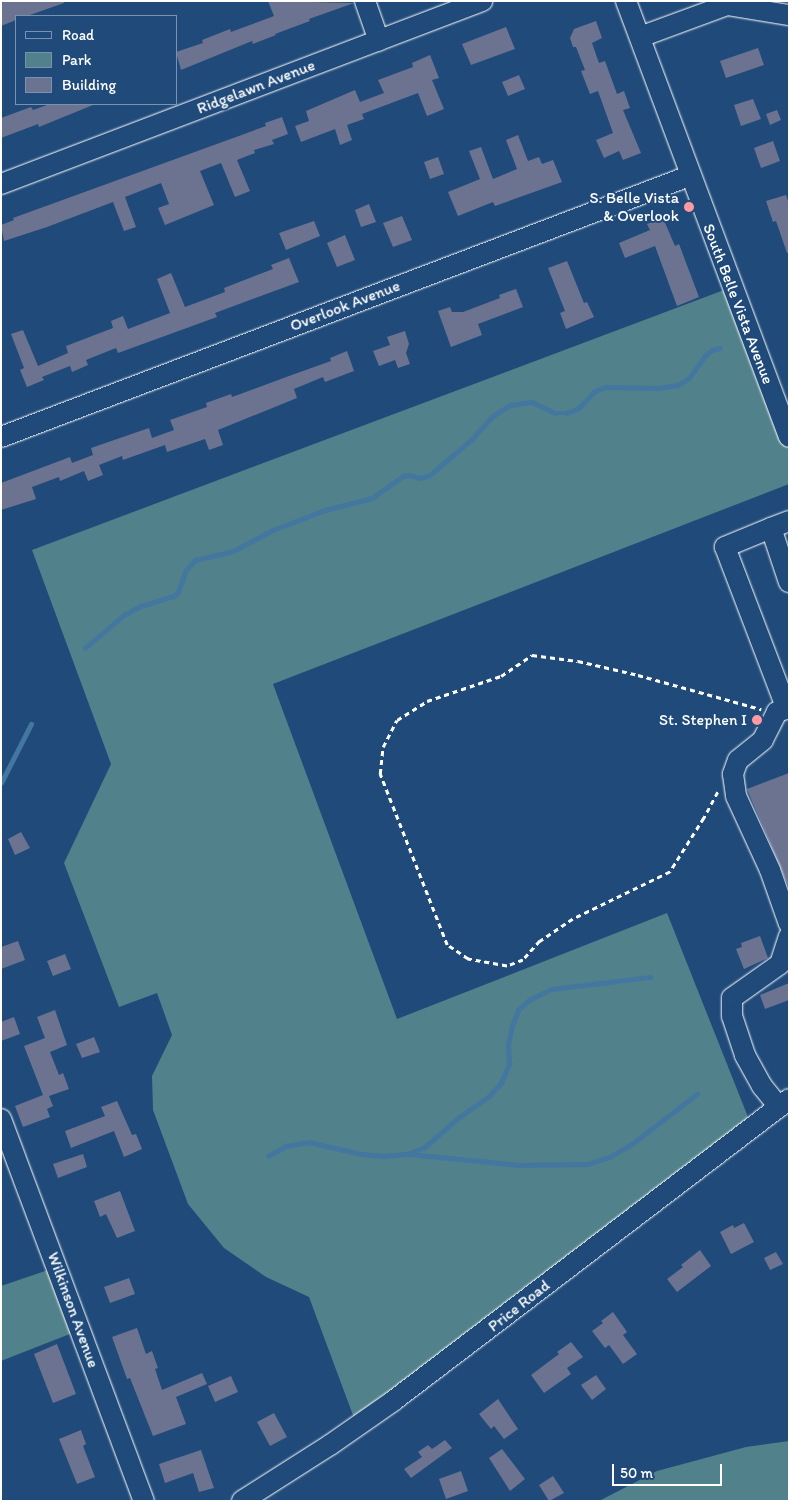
<!DOCTYPE html>
<style>
body{margin:0}
#map{position:relative;width:790px;height:1502px;overflow:hidden;background:#1f4a7a;font-family:Itim,sans-serif}
div>[style]{position:absolute}
.green>*{inset:0;background:#51818a}
.stream>*{height:4.5px;margin:-2.25px;padding:0 2.25px;transform-origin:2.25px;border-radius:2.25px;background:#4377a0}
.building>*{inset:0;background:#6c7391}
.path>*{height:2.5px;margin-top:-1.25px;transform-origin:0;background:repeating-linear-gradient(90deg,#fff 0 5px,transparent 0 9px)}
.roads{filter:drop-shadow(0 0 1px #fff) drop-shadow(0 0 1px #fff)}
.minor>*{height:20px;margin:-10px;padding:0 10px;transform-origin:10px;border-radius:10px;background:#1f4a7a}
.dots>*{width:14px;height:14px;translate:-50% -50%;box-sizing:border-box;border:2px solid #1f4a7a;border-radius:50%}
span{translate:-50% -50%;white-space:nowrap;text-align:center;line-height:1.15;-webkit-text-stroke:4px #1f4a7a;paint-order:stroke}
.street-label{font-size:16px;color:#fff}
.poi-label{font-size:16px;color:#fff}
.right{translate:-100% -50%;text-align:right}
.frame{position:absolute;inset:0;border:2px solid #fff;pointer-events:none}
.legend{position:absolute;left:15px;top:15px;width:162px;height:90px;box-sizing:border-box;background:#1f4a7a;border:1px solid #7992af;margin:0;padding:6px 9px;list-style:none;font-size:15px;color:#fff}
.legend li{display:flex;align-items:center;gap:10px;height:25px}
.legend b{width:25px;border:1px solid #7992af}
.scale{position:absolute;left:612px;top:1464px;width:110px;height:22px;box-sizing:border-box;border:2px solid #fff;border-top:0;padding-left:6px;font-size:15px;line-height:18px;white-space:nowrap;color:#fff;-webkit-text-stroke:4px #1f4a7a;paint-order:stroke}
</style>
<div id="map">
<div class="green">
<div style="clip-path:polygon(732px 287px,789px 437px,789px 484px,273px 684px,397px 1019px,667px 913px,752px 1127px,357px 1426px,309px 1297px,266px 1277px,224px 1248px,188px 1204px,153px 1110px,152px 1076px,172px 1035px,157px 993px,119px 1007px,64px 863px,111px 764px,32px 550px)"></div>
<div style="clip-path:polygon(57px 1267px,80px 1330px,1px 1361px,1px 1286px)"></div>
<div style="clip-path:polygon(789px 1441px,789px 1501px,599px 1501px,657px 1471px,746px 1447px)"></div>
</div>
<div class="stream">
<div style="left:85px;top:648px;width:51px;rotate:-40.2deg"></div>
<div style="left:124px;top:615px;width:19px;rotate:-28deg"></div>
<div style="left:141px;top:606px;width:34px;rotate:-17deg"></div>
<div style="left:174px;top:596px;width:6px;rotate:-45deg"></div>
<div style="left:178px;top:592px;width:23px;rotate:-70deg"></div>
<div style="left:186px;top:570px;width:13px;rotate:-48deg"></div>
<div style="left:195px;top:560px;width:39px;rotate:-13deg"></div>
<div style="left:233px;top:551px;width:45px;rotate:-27.7deg"></div>
<div style="left:273px;top:530px;width:56px;rotate:-21deg"></div>
<div style="left:325px;top:510px;width:49px;rotate:-14.3deg"></div>
<div style="left:372px;top:498px;width:39px;rotate:-35deg"></div>
<div style="left:404px;top:476px;width:5px;rotate:-11deg"></div>
<div style="left:409px;top:475px;width:12px;rotate:14deg"></div>
<div style="left:421px;top:478px;width:9px;rotate:-18deg"></div>
<div style="left:430px;top:475px;width:55px;rotate:-40.6deg"></div>
<div style="left:472px;top:439px;width:31px;rotate:-48deg"></div>
<div style="left:493px;top:416px;width:20px;rotate:-33deg"></div>
<div style="left:510px;top:405px;width:22px;rotate:-8deg"></div>
<div style="left:532px;top:402px;width:26px;rotate:25deg"></div>
<div style="left:556px;top:413px;width:11px"></div>
<div style="left:567px;top:413px;width:13px;rotate:-23deg"></div>
<div style="left:579px;top:408px;width:23px;rotate:-47deg"></div>
<div style="left:595px;top:391px;width:12px;rotate:-20deg"></div>
<div style="left:606px;top:387px;width:52px;rotate:1.1deg"></div>
<div style="left:658px;top:388px;width:20px;rotate:-9deg"></div>
<div style="left:678px;top:385px;width:13px;rotate:-32deg"></div>
<div style="left:689px;top:378px;width:27px;rotate:-54deg"></div>
<div style="left:705px;top:356px;width:9px;rotate:-41deg"></div>
<div style="left:712px;top:350px;width:8px;rotate:-14deg"></div>
<div style="left:1px;top:783px;width:66px;rotate:-63deg"></div>
<div style="left:409px;top:1154px;width:112px;rotate:5.7deg"></div>
<div style="left:520px;top:1165px;width:68px;rotate:-0.8deg"></div>
<div style="left:588px;top:1164px;width:23px;rotate:-18deg"></div>
<div style="left:610px;top:1157px;width:26px;rotate:-31deg"></div>
<div style="left:632px;top:1144px;width:82px;rotate:-37.6deg"></div>
<div style="left:268px;top:1156px;width:21px;rotate:-29deg"></div>
<div style="left:286px;top:1146px;width:22px;rotate:-10deg"></div>
<div style="left:308px;top:1142px;width:55px;rotate:12.5deg"></div>
<div style="left:362px;top:1154px;width:22px;rotate:5deg"></div>
<div style="left:384px;top:1156px;width:24px;rotate:-5deg"></div>
<div style="left:408px;top:1154px;width:18px;rotate:-22deg"></div>
<div style="left:425px;top:1147px;width:44px;rotate:-41.3deg"></div>
<div style="left:458px;top:1118px;width:38px;rotate:-35deg"></div>
<div style="left:489px;top:1096px;width:18px;rotate:-47deg"></div>
<div style="left:501px;top:1083px;width:21px;rotate:-67deg"></div>
<div style="left:509px;top:1064px;width:19px;rotate:-93deg"></div>
<div style="left:508px;top:1045px;width:19px;rotate:-78deg"></div>
<div style="left:512px;top:1026px;width:17px;rotate:-69deg"></div>
<div style="left:518px;top:1010px;width:15px;rotate:-42deg"></div>
<div style="left:529px;top:1000px;width:25px;rotate:-26deg"></div>
<div style="left:552px;top:989px;width:99px;rotate:-7deg"></div>
</div>
<div class="building">
<div style="clip-path:polygon(6px 1px,64px 1px,64px 3px,27px 16px,16px 16px,16px 20px,1px 26px,1px 3px)"></div>
<div style="clip-path:polygon(268px 1px,354px 3px,309px 19px,310px 21px,275px 34px,276px 35px,253px 44px,252px 41px,181px 70px,176px 52px,203px 43px,202px 40px,230px 29px,231px 32px,274px 16px)"></div>
<div style="clip-path:polygon(596px 21px,602px 38px,592px 43px,599px 63px,605px 61px,617px 94px,624px 91px,630px 108px,623px 110px,641px 153px,623px 160px,619px 151px,604px 158px,596px 140px,613px 133px,598px 91px,590px 94px,581px 71px,585px 70px,576px 47px,573px 47px,570px 38px,574px 29px)"></div>
<div style="clip-path:polygon(506px 27px,515px 49px,471px 65px,462px 44px)"></div>
<div style="clip-path:polygon(758px 48px,764px 65px,726px 78px,720px 61px)"></div>
<div style="clip-path:polygon(430px 55px,439px 78px,432px 80px,444px 109px,427px 116px,418px 93px,362px 114px,364px 119px,347px 125px,352px 140px,340px 145px,335px 129px,301px 142px,295px 126px,309px 121px,306px 111px,355px 90px,360px 102px,384px 93px,378px 80px,413px 67px,412px 63px)"></div>
<div style="clip-path:polygon(519px 75px,525px 89px,508px 96px,502px 82px)"></div>
<div style="clip-path:polygon(753px 99px,761px 119px,741px 126px,734px 105px)"></div>
<div style="clip-path:polygon(50px 104px,93px 105px,39px 127px,38px 124px,1px 138px,1px 118px,31px 107px,33px 110px)"></div>
<div style="clip-path:polygon(777px 110px,781px 120px,770px 125px,766px 114px)"></div>
<div style="clip-path:polygon(282px 117px,288px 134px,272px 140px,274px 144px,254px 150px,255px 153px,237px 160px,250px 191px,235px 197px,221px 163px,200px 171px,214px 205px,165px 225px,158px 208px,169px 204px,161px 183px,125px 197px,136px 227px,124px 231px,113px 202px,47px 227px,4px 241px,1px 225px,14px 220px,13px 218px,266px 126px,265px 123px)"></div>
<div style="clip-path:polygon(518px 135px,528px 161px,539px 157px,542px 164px,553px 160px,562px 182px,495px 206px,493px 202px,458px 216px,448px 192px,480px 179px,469px 151px,481px 147px,493px 179px,517px 169px,506px 140px)"></div>
<div style="clip-path:polygon(773px 141px,780px 161px,761px 168px,754px 148px)"></div>
<div style="clip-path:polygon(438px 157px,444px 174px,430px 179px,424px 162px)"></div>
<div style="clip-path:polygon(786px 195px,789px 204px,789px 253px,787px 253px,776px 221px,773px 222px,766px 201px)"></div>
<div style="clip-path:polygon(369px 204px,376px 222px,361px 227px,355px 210px)"></div>
<div style="clip-path:polygon(402px 216px,412px 240px,393px 247px,383px 223px)"></div>
<div style="clip-path:polygon(663px 218px,675px 246px,679px 244px,699px 297px,677px 306px,655px 246px,625px 258px,619px 243px,650px 230px,647px 224px)"></div>
<div style="clip-path:polygon(314px 221px,320px 236px,286px 250px,279px 233px)"></div>
<div style="clip-path:polygon(345px 235px,355px 260px,337px 267px,327px 243px)"></div>
<div style="clip-path:polygon(289px 258px,299px 282px,215px 313px,217px 317px,118px 353px,116px 348px,86px 360px,88px 365px,72px 372px,70px 366px,42px 377px,44px 380px,27px 387px,20px 370px,24px 368px,11px 334px,23px 330px,38px 366px,68px 353px,66px 346px,113px 328px,111px 321px,123px 316px,128px 329px,170px 313px,157px 279px,171px 273px,185px 307px,225px 292px,224px 288px,273px 269px,271px 265px)"></div>
<div style="clip-path:polygon(567px 261px,584px 303px,587px 302px,594px 317px,566px 329px,560px 313px,565px 311px,548px 268px)"></div>
<div style="clip-path:polygon(516px 289px,523px 307px,478px 324px,482px 335px,451px 347px,438px 311px,450px 307px,452px 312px,463px 312px,500px 298px,499px 295px)"></div>
<div style="clip-path:polygon(405px 331px,409px 344px,406px 353px,410px 364px,398px 368px,395px 360px,379px 366px,373px 351px,390px 345px,387px 337px)"></div>
<div style="clip-path:polygon(347px 351px,354px 371px,325px 382px,323px 377px,294px 389px,297px 398px,218px 430px,223px 445px,209px 450px,205px 439px,167px 452px,165px 445px,123px 460px,122px 456px,99px 465px,103px 475px,88px 481px,84px 471px,60px 481px,59px 477px,32px 487px,36px 499px,1px 510px,1px 483px,70px 457px,72px 463px,93px 455px,91px 448px,149px 428px,152px 438px,174px 430px,170px 420px,207px 407px,206px 403px,231px 394px,232px 397px,289px 376px,331px 361px,330px 358px)"></div>
<div style="clip-path:polygon(789px 773px,789px 888px,747px 789px)"></div>
<div style="clip-path:polygon(21px 832px,30px 848px,15px 855px,8px 839px)"></div>
<div style="clip-path:polygon(760px 936px,768px 958px,744px 969px,736px 949px,742px 947px,741px 943px)"></div>
<div style="clip-path:polygon(18px 941px,25px 960px,1px 969px,1px 947px)"></div>
<div style="clip-path:polygon(65px 954px,71px 969px,53px 976px,47px 961px)"></div>
<div style="clip-path:polygon(789px 983px,789px 1000px,765px 1009px,760px 995px)"></div>
<div style="clip-path:polygon(55px 1010px,67px 1045px,50px 1052px,59px 1075px,63px 1073px,69px 1089px,49px 1096px,53px 1106px,47px 1109px,50px 1117px,23px 1127px,15px 1106px,43px 1095px,24px 1046px,45px 1038px,37px 1017px)"></div>
<div style="clip-path:polygon(14px 1017px,20px 1034px,1px 1041px,1px 1022px)"></div>
<div style="clip-path:polygon(94px 1037px,100px 1052px,82px 1058px,76px 1044px)"></div>
<div style="clip-path:polygon(117px 1101px,132px 1135px,136px 1134px,142px 1149px,124px 1157px,114px 1131px,71px 1148px,65px 1131px,105px 1116px,101px 1107px)"></div>
<div style="clip-path:polygon(83px 1154px,87px 1167px,58px 1178px,53px 1164px)"></div>
<div style="clip-path:polygon(120px 1191px,135px 1231px,117px 1238px,106px 1214px,100px 1217px,94px 1201px)"></div>
<div style="clip-path:polygon(744px 1223px,754px 1242px,731px 1254px,720px 1232px,733px 1225px,734px 1228px)"></div>
<div style="clip-path:polygon(700px 1250px,711px 1266px,677px 1292px,667px 1279px,683px 1267px,681px 1265px)"></div>
<div style="clip-path:polygon(776px 1252px,783px 1264px,770px 1270px,764px 1258px)"></div>
<div style="clip-path:polygon(129px 1278px,135px 1294px,110px 1303px,104px 1287px)"></div>
<div style="clip-path:polygon(613px 1312px,627px 1332px,623px 1335px,637px 1354px,623px 1364px,609px 1345px,605px 1348px,592px 1331px,603px 1323px,601px 1321px)"></div>
<div style="clip-path:polygon(137px 1328px,146px 1354px,152px 1351px,158px 1368px,155px 1369px,162px 1390px,202px 1373px,207px 1384px,176px 1397px,186px 1424px,153px 1436px,130px 1378px,127px 1379px,112px 1337px)"></div>
<div style="clip-path:polygon(571px 1342px,583px 1357px,567px 1368px,571px 1374px,544px 1393px,531px 1375px,559px 1354px,557px 1352px)"></div>
<div style="clip-path:polygon(57px 1344px,76px 1394px,53px 1403px,34px 1354px)"></div>
<div style="clip-path:polygon(596px 1375px,606px 1389px,592px 1400px,581px 1385px)"></div>
<div style="clip-path:polygon(231px 1376px,238px 1392px,215px 1402px,208px 1386px)"></div>
<div style="clip-path:polygon(498px 1399px,518px 1429px,504px 1439px,494px 1426px,491px 1429px,479px 1414px)"></div>
<div style="clip-path:polygon(274px 1413px,287px 1437px,270px 1446px,257px 1422px)"></div>
<div style="clip-path:polygon(81px 1430px,86px 1444px,83px 1446px,95px 1477px,77px 1484px,59px 1439px)"></div>
<div style="clip-path:polygon(445px 1440px,452px 1448px,411px 1478px,404px 1469px,422px 1457px,418px 1452px,428px 1445px,432px 1449px)"></div>
<div style="clip-path:polygon(502px 1449px,525px 1479px,510px 1491px,489px 1458px)"></div>
<div style="clip-path:polygon(201px 1450px,214px 1488px,199px 1492px,193px 1473px,165px 1483px,159px 1464px)"></div>
<div style="clip-path:polygon(461px 1471px,468px 1491px,446px 1499px,439px 1479px)"></div>
<div style="clip-path:polygon(553px 1476px,564px 1493px,549px 1501px,539px 1485px)"></div>
</div>
<div class="path">
<div style="left:718px;top:792px;width:30px;rotate:118deg"></div>
<div style="left:704px;top:818px;width:64px;rotate:122.2deg"></div>
<div style="left:670px;top:872px;width:108px;rotate:154.1deg"></div>
<div style="left:573px;top:919px;width:40px;rotate:146deg"></div>
<div style="left:540px;top:941px;width:25px;rotate:132deg"></div>
<div style="left:523px;top:960px;width:17px;rotate:159deg"></div>
<div style="left:507px;top:966px;width:40px;rotate:-170deg"></div>
<div style="left:468px;top:959px;width:25px;rotate:-146deg"></div>
<div style="left:447px;top:945px;width:184px;rotate:-111.4deg"></div>
<div style="left:380px;top:774px;width:27px;rotate:-84deg"></div>
<div style="left:383px;top:747px;width:30px;rotate:-63deg"></div>
<div style="left:397px;top:720px;width:36px;rotate:-32deg"></div>
<div style="left:427px;top:701px;width:78px;rotate:-18.7deg"></div>
<div style="left:501px;top:676px;width:37px;rotate:-34deg"></div>
<div style="left:532px;top:655px;width:46px;rotate:7.4deg"></div>
<div style="left:578px;top:661px;width:62px;rotate:13.1deg"></div>
<div style="left:638px;top:675px;width:128px;rotate:15.5deg"></div>
</div>
<div class="roads">
<div class="minor">
<div style="left:365px;top:1px;width:42px;rotate:70.7deg"></div>
<div style="left:626px;top:1px;width:465px;rotate:69.5deg"></div>
<div style="left:727px;top:5px;width:63px;rotate:9.2deg"></div>
<div style="left:640px;top:37px;width:93px;rotate:-20.2deg"></div>
<div style="left:727px;top:5px;width:5px;rotate:-53deg"></div>
<div style="left:1px;top:184px;width:515px;rotate:-20.83deg"></div>
<div style="left:1px;top:437px;width:736px;rotate:-20.77deg"></div>
<div style="left:789px;top:521px;width:19px;rotate:159deg"></div>
<div style="left:771px;top:528px;width:57px;rotate:71.6deg"></div>
<div style="left:771px;top:528px;width:50px;rotate:157.6deg"></div>
<div style="left:725px;top:547px;width:173px;rotate:69.1deg"></div>
<div style="left:789px;top:708px;width:13px;rotate:162deg"></div>
<div style="left:777px;top:712px;width:31px;rotate:117deg"></div>
<div style="left:763px;top:740px;width:32px;rotate:141deg"></div>
<div style="left:738px;top:760px;width:15px;rotate:110deg"></div>
<div style="left:733px;top:774px;width:22px;rotate:82deg"></div>
<div style="left:736px;top:796px;width:81px;rotate:65.3deg"></div>
<div style="left:770px;top:870px;width:57px;rotate:70.6deg"></div>
<div style="left:779px;top:1107px;width:27px;rotate:-129deg"></div>
<div style="left:762px;top:1086px;width:35px;rotate:-119deg"></div>
<div style="left:745px;top:1055px;width:41px;rotate:-108.4deg"></div>
<div style="left:732px;top:1016px;width:18px;rotate:-90deg"></div>
<div style="left:732px;top:998px;width:59px;rotate:-35.3deg"></div>
<div style="left:780px;top:964px;width:29px;rotate:-72deg"></div>
<div style="left:1px;top:1119px;width:408px;rotate:69.5deg"></div>
<div style="left:242px;top:1501px;width:104px;rotate:-32.5deg"></div>
<div style="left:330px;top:1445px;width:77px;rotate:-34.9deg"></div>
<div style="left:393px;top:1401px;width:498px;rotate:-37.3deg"></div>
</div>
</div>
<div class="dots">
<div style="left:689px;top:207px;background:#ff9aa2"></div>
<div style="left:757px;top:720px;background:#ff9aa2"></div>
</div>
<div class="street-label">
<span style="left:256px;top:87px;rotate:-21deg">Ridgelawn Avenue</span>
<span style="left:738px;top:304px;rotate:69deg">South Belle Vista Avenue</span>
<span style="left:345px;top:306px;rotate:-21deg">Overlook Avenue</span>
<span style="left:519px;top:1306px;rotate:-38deg">Price Road</span>
<span style="left:73px;top:1310px;rotate:70deg">Wilkinson Avenue</span>
</div>
<div class="poi-label">
<span class="right" style="left:679px;top:207px">S. Belle Vista<br>&amp; Overlook</span>
<span class="right" style="left:747px;top:720px">St. Stephen I</span>
</div>
<div class="frame"></div>
<ul class="legend">
<li><b style="height:6px;background:#1f4a7a"></b>Road</li>
<li><b style="height:14px;background:#51818a"></b>Park</li>
<li><b style="height:14px;background:#6c7391"></b>Building</li>
</ul>
<div class="scale">50 m</div>
</div>
